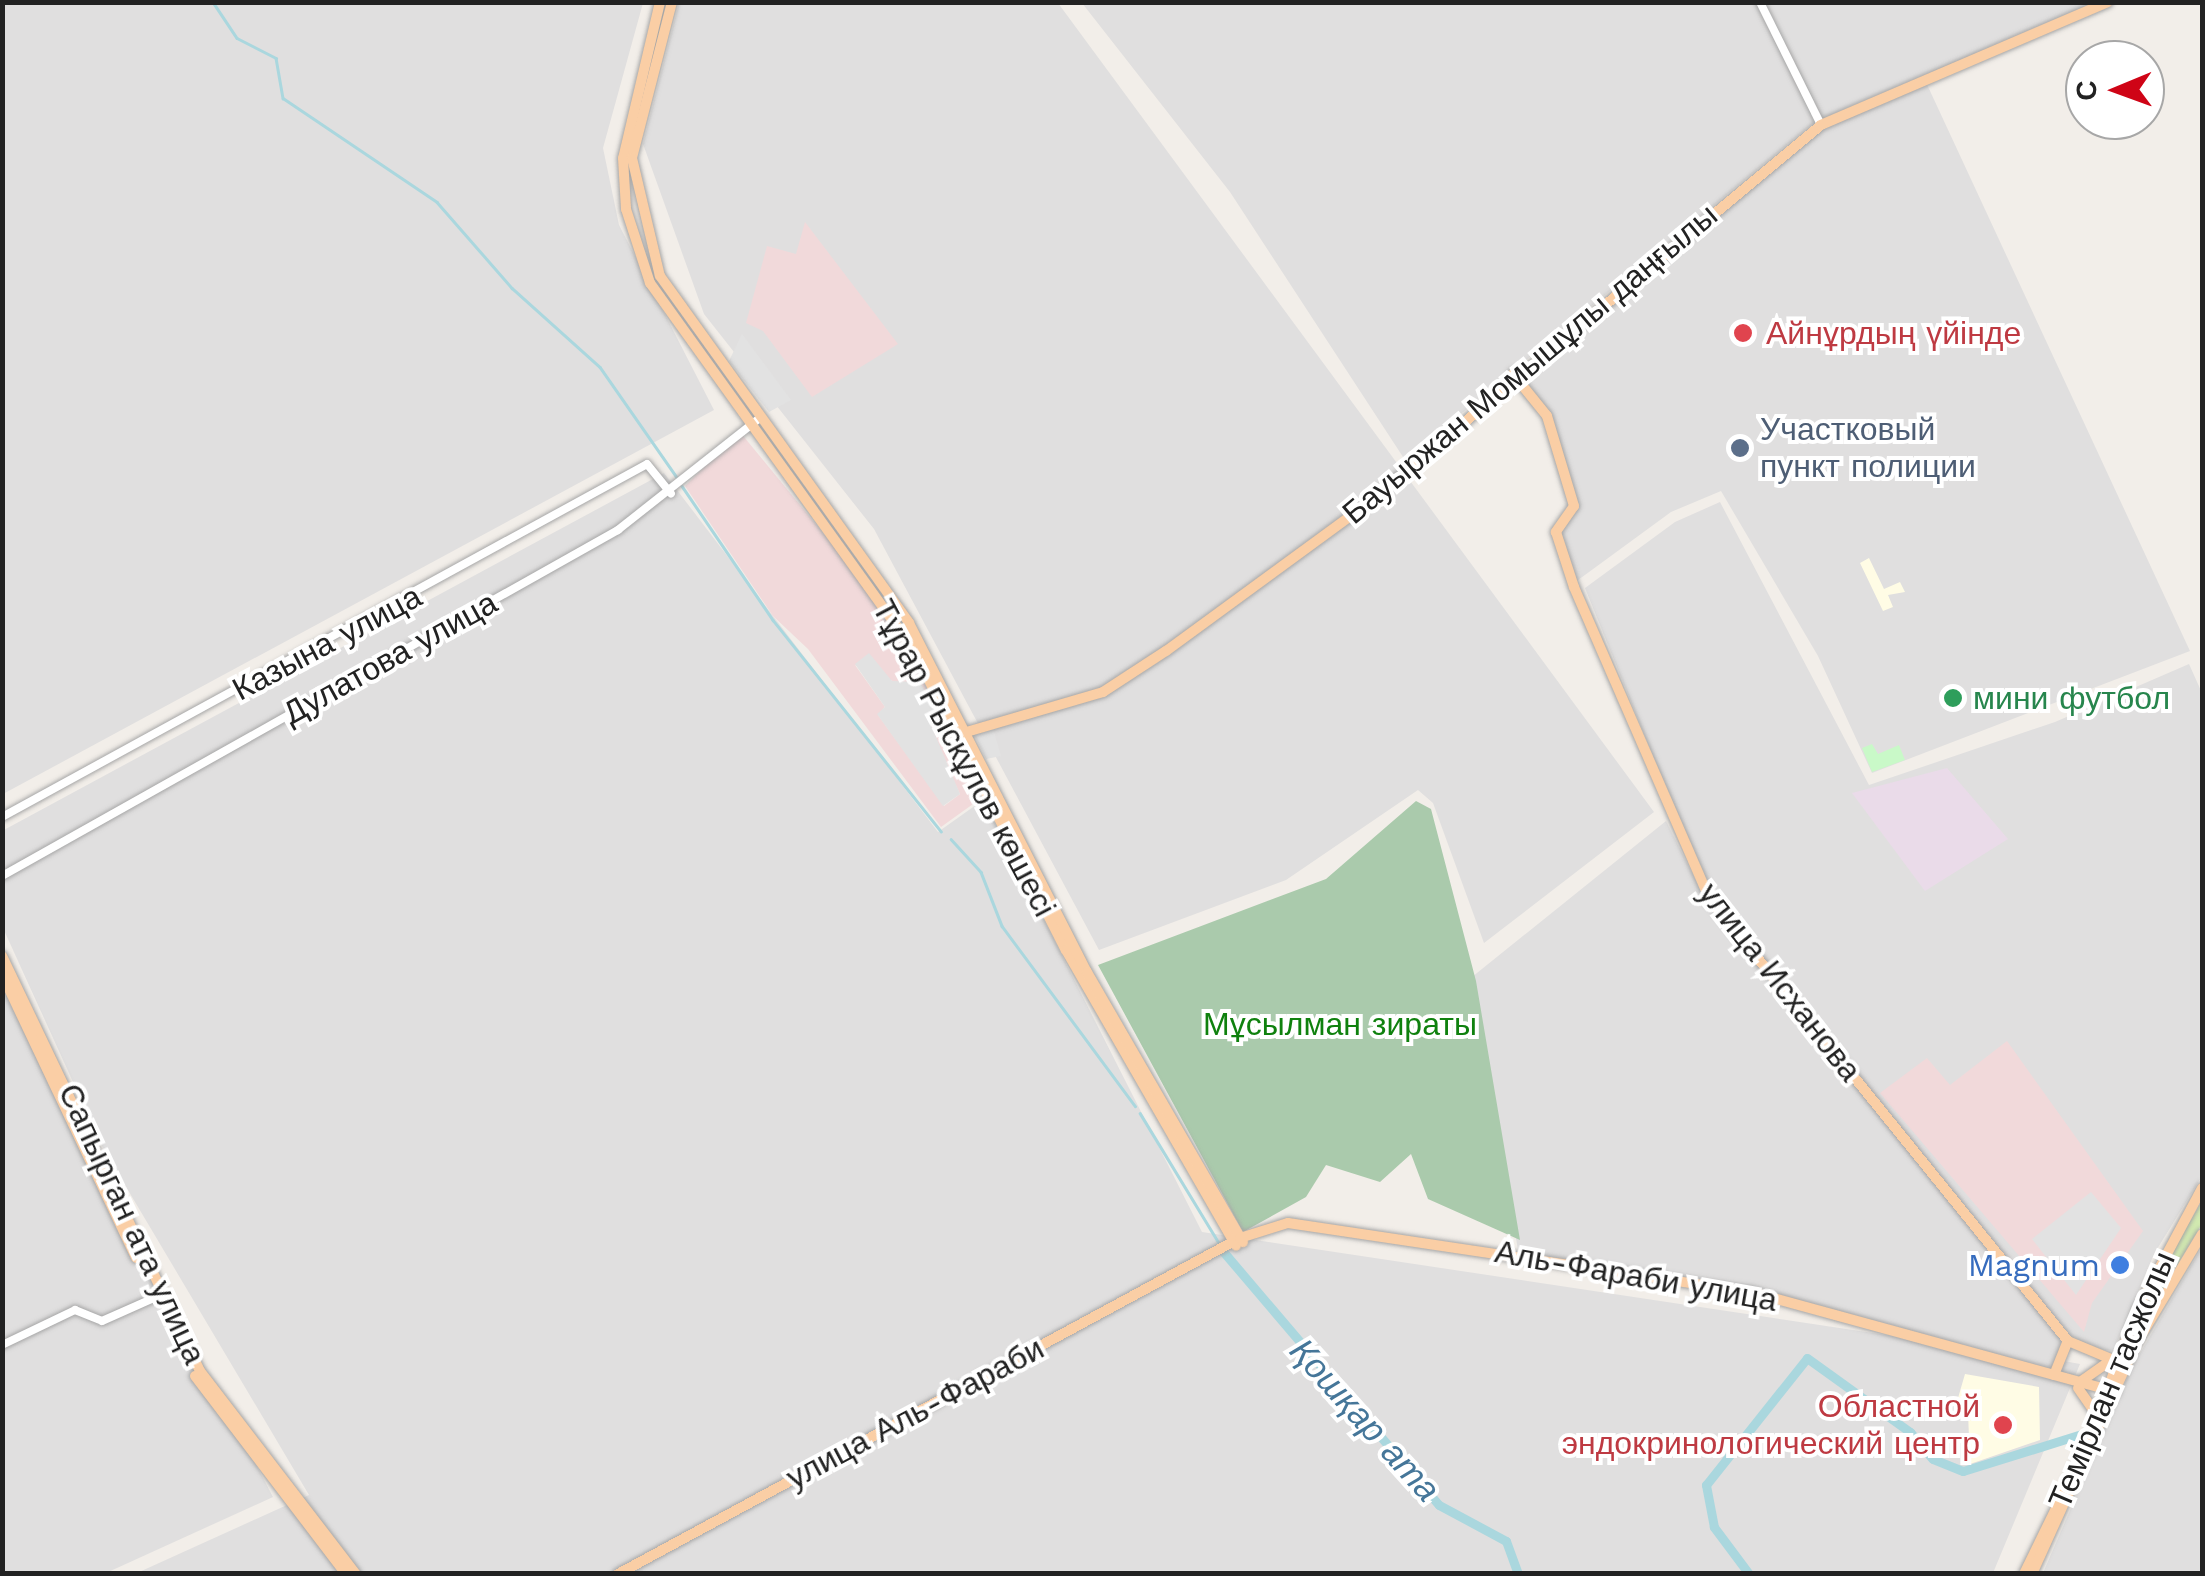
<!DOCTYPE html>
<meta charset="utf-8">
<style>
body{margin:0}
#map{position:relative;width:2205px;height:1576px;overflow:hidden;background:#f2eee9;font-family:"Work Sans",sans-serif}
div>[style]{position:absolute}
.residential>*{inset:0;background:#e0dfdf}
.commercial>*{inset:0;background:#f1d9da}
.industrial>*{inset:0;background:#eadbe9}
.education>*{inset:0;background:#fffce5}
.grass>*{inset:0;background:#d2eab0}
.cemetery>*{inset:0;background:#aacaac}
.park>*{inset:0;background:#c9f9c8}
.parking>*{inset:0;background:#e2e2e2}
.stream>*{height:2.5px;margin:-1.25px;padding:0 1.25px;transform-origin:1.25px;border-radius:1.25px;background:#aad7de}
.river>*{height:9px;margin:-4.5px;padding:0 4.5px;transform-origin:4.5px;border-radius:4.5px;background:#aad7de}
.roads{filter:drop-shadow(0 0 2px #a6a6a6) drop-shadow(0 0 2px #a6a6a6)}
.minor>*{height:8px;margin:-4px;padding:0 4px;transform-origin:4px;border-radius:4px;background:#fff}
.major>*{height:10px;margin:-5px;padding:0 5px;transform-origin:5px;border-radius:5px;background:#facea5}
.dots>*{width:28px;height:28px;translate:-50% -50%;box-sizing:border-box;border:5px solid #fff;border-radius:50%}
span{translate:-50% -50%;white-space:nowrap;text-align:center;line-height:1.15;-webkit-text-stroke:8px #fff;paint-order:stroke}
.health-label{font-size:32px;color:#be3a42}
.left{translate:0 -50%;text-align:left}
.right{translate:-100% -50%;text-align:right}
.street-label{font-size:32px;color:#222}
.service-label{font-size:32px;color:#4e5e75}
.leisure-label{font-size:32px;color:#27864d}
.park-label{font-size:32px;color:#0f810e}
.shop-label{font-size:32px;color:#366cbe}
.water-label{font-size:35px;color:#457699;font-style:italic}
.frame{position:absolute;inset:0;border:5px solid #222;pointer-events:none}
.north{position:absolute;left:2065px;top:40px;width:100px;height:100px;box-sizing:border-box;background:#fff;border:2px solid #a7a7a7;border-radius:50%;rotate:269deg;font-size:28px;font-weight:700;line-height:40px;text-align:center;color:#222}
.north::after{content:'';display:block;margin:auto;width:35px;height:45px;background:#cf0416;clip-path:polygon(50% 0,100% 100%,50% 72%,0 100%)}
</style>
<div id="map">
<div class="residential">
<div style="clip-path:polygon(3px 3px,643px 3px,603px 148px,619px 225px,714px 410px,3px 794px)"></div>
<div style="clip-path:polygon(679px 3px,1058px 3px,1654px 812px,1484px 943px,1433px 803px,1418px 790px,1286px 880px,1099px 950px,874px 529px,704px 314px,643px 144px)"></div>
<div style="clip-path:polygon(1082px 3px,2105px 3px,1924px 78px,2190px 651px,1872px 773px,1818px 656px,1721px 491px,1671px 512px,1574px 583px,1556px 532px,1574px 505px,1547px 416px,1513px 374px,1815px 129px,1901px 87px,1812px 124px,1405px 460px,1230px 192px)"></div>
<div style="clip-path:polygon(664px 473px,938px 832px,983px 800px,1202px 1232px,1906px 1338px,1768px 1299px,1519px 1256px,1472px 977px,1666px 821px,1706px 901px,2064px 1342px,2058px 1360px,2080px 1364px,1993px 1573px,137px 1573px,309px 1495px,103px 1148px,3px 928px,2px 831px)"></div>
<div style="clip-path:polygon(1720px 502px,1869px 785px,2055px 722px,2189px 664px,2202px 693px,2202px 1176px,2154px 1254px,2113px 1351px,2078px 1346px,1724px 912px,1696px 862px,1585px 588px,1675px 522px)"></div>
<div style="clip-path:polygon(2px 985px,273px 1497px,106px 1573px,3px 1573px)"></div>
<div style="clip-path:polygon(2202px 1247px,2202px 1573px,2043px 1573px,2131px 1369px)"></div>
</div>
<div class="commercial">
<div style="clip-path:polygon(805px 222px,898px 344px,812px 397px,763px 331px,746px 323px,767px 246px,796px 254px)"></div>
<div style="clip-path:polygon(evenodd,740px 432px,874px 595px,987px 794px,941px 827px,808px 649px,773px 616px,685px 486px,740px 432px,855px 665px,909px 688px,960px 794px,944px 806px,878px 715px,885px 707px,855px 665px)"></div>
<div style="clip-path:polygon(2007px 1041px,2143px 1231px,2092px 1303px,2084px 1332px,1880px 1093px,1927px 1058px,1950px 1085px)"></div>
</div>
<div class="industrial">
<div style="clip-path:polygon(1947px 768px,2008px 839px,1925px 891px,1852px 793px)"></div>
</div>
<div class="education">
<div style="clip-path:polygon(1869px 558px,1884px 589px,1900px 582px,1905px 592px,1888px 595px,1893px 607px,1883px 611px,1860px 563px)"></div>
<div style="clip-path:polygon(1965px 1374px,2039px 1387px,2040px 1440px,1970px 1464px,1968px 1412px,1958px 1398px)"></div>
</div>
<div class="grass">
<div style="clip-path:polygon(2202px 1201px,2202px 1224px,2133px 1338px,2171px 1253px)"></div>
</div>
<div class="cemetery">
<div style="clip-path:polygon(1416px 801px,1431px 809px,1476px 981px,1520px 1240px,1428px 1199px,1411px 1154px,1380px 1182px,1326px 1165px,1306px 1197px,1243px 1232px,1098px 965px,1326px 879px)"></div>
</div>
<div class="park">
<div style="clip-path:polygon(1872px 744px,1878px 754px,1899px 745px,1905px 760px,1872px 772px,1862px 748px)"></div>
</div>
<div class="parking">
<div style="clip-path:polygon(742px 334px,791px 400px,769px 412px,729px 361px)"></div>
<div style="clip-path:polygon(869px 653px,892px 681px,920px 682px,938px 713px,931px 725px,960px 794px,943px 806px,877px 714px,885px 707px,855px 664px)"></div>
<div style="clip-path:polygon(993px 729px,1001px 756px,986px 759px,974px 734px)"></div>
<div style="clip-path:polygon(2091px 1192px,2121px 1228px,2076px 1295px,2032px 1239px)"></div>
</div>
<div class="stream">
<div style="left:213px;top:2px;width:43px;rotate:56.3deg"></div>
<div style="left:237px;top:38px;width:44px;rotate:27.1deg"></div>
<div style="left:276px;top:58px;width:41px;rotate:80.1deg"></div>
<div style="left:283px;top:98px;width:186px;rotate:34deg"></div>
<div style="left:437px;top:202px;width:114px;rotate:48.9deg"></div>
<div style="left:512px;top:288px;width:118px;rotate:41.9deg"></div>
<div style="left:600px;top:367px;width:136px;rotate:55.1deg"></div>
<div style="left:682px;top:486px;width:162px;rotate:55.8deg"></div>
<div style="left:773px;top:620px;width:270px;rotate:51.5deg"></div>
<div style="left:951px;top:839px;width:45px;rotate:47.7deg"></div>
<div style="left:981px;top:872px;width:58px;rotate:68.7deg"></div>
<div style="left:1002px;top:926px;width:224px;rotate:53.5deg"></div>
<div style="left:1140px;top:1113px;width:152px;rotate:58.7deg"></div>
</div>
<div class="river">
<div style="left:1221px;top:1249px;width:336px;rotate:49.6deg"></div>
<div style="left:1439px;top:1505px;width:76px;rotate:28.2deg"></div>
<div style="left:1506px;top:1541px;width:35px;rotate:70deg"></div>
<div style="left:1749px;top:1574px;width:59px;rotate:-126.7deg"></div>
<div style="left:1714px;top:1527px;width:43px;rotate:-100.8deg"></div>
<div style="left:1706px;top:1485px;width:162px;rotate:-51.5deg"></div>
<div style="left:1807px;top:1358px;width:127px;rotate:35.7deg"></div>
<div style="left:1910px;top:1432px;width:35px;rotate:50deg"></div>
<div style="left:1933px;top:1459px;width:32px;rotate:22deg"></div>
<div style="left:1963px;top:1471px;width:125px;rotate:-17.3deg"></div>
</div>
<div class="roads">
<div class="minor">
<div style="left:1760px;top:2px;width:137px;rotate:63.6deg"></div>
<div style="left:2px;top:817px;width:735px;rotate:-28.69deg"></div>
<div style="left:647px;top:464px;width:38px;rotate:51deg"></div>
<div style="left:2px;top:876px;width:707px;rotate:-29.32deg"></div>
<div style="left:618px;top:530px;width:182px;rotate:-38.3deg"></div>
<div style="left:2px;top:1345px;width:81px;rotate:-25.6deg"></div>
<div style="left:75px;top:1310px;width:29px;rotate:22deg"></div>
<div style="left:102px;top:1321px;width:57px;rotate:-23.9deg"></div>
</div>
<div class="major">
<div style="left:660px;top:2px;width:160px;rotate:103.3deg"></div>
<div style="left:623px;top:158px;width:51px;rotate:86.6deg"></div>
<div style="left:626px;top:209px;width:78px;rotate:72deg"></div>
<div style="left:650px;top:283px;width:448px;rotate:54.3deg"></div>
<div style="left:912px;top:647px;width:340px;rotate:63.1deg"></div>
<div style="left:1066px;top:950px;width:341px;rotate:60.1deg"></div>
<div style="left:672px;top:2px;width:161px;rotate:104.4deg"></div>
<div style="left:632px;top:158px;width:121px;rotate:76.7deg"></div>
<div style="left:660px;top:276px;width:427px;rotate:54.3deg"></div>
<div style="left:909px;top:623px;width:392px;rotate:63deg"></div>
<div style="left:1087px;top:972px;width:312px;rotate:60deg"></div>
<div style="left:1513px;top:374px;width:54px;rotate:51deg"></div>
<div style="left:1547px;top:416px;width:94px;rotate:73.3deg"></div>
<div style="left:1574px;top:506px;width:32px;rotate:125deg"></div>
<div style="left:1556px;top:532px;width:58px;rotate:71.9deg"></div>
<div style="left:1574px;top:587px;width:339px;rotate:66.5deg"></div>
<div style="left:1709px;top:898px;width:570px;rotate:50.98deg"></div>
<div style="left:2068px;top:1341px;width:47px;rotate:22.7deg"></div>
<div style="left:963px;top:733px;width:146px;rotate:-16.3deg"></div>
<div style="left:1103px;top:692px;width:75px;rotate:-33.1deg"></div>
<div style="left:1166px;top:651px;width:244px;rotate:-36.2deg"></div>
<div style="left:1363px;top:507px;width:596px;rotate:-39.83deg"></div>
<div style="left:1821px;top:125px;width:312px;rotate:-23.2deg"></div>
<div style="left:2px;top:956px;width:460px;rotate:64.5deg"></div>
<div style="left:200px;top:1371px;width:256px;rotate:52.5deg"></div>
<div style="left:2px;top:974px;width:314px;rotate:64.7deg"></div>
<div style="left:2054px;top:1375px;width:37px;rotate:-68deg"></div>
<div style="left:195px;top:1376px;width:249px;rotate:52.7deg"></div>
<div style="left:2080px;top:1382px;width:38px;rotate:-35deg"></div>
<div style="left:2078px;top:1388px;width:33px;rotate:55deg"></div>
<div style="left:618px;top:1574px;width:707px;rotate:-28.38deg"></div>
<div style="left:1240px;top:1238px;width:50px;rotate:-17.4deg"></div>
<div style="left:1288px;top:1223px;width:468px;rotate:8.5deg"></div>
<div style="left:1751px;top:1292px;width:378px;rotate:15.3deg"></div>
<div style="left:2024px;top:1574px;width:141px;rotate:-64deg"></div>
<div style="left:2086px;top:1447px;width:148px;rotate:-69.5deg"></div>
<div style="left:2138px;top:1308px;width:136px;rotate:-61.9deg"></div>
<div style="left:2032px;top:1574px;width:252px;rotate:-65.7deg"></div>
<div style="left:2136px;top:1344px;width:128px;rotate:-59deg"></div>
</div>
</div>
<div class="dots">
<div style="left:1743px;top:333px;background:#e0444e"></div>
<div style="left:1740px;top:448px;background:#5c6f8a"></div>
<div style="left:1953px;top:698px;background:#2e9e5b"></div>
<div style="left:2120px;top:1265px;background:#3f7fe0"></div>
<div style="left:2003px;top:1425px;background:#e0444e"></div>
</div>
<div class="health-label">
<span class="left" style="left:1766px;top:333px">Айнұрдың үйінде</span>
<span class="right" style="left:1980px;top:1425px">Областной<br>эндокринологический центр</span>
</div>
<div class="street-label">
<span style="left:1530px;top:364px;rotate:-40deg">Бауыржан Момышұлы даңғылы</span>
<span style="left:327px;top:643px;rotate:-28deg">Казына улица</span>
<span style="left:390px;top:658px;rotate:-29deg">Дулатова улица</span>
<span style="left:964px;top:758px;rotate:62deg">Тұрар Рыскұлов көшесі</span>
<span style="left:1780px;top:982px;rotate:52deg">улица Исханова</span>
<span style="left:132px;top:1224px;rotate:65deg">Сапырган ата улица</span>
<span style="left:1636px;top:1276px;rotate:10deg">Аль-Фараби улица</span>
<span style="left:2112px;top:1380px;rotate:-67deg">Темірлан тасжолы</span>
<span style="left:915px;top:1413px;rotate:-28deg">улица Аль-Фараби</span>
</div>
<div class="service-label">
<span class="left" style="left:1760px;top:448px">Участковый<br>пункт полиции</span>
</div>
<div class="leisure-label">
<span class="left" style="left:1973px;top:698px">мини футбол</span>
</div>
<div class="park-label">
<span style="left:1340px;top:1024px">Мұсылман зираты</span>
</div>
<div class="shop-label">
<span class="right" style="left:2100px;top:1265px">Magnum</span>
</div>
<div class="water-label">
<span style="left:1365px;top:1420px;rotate:48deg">Қошқар ата</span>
</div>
<div class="frame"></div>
<div class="north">С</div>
</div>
